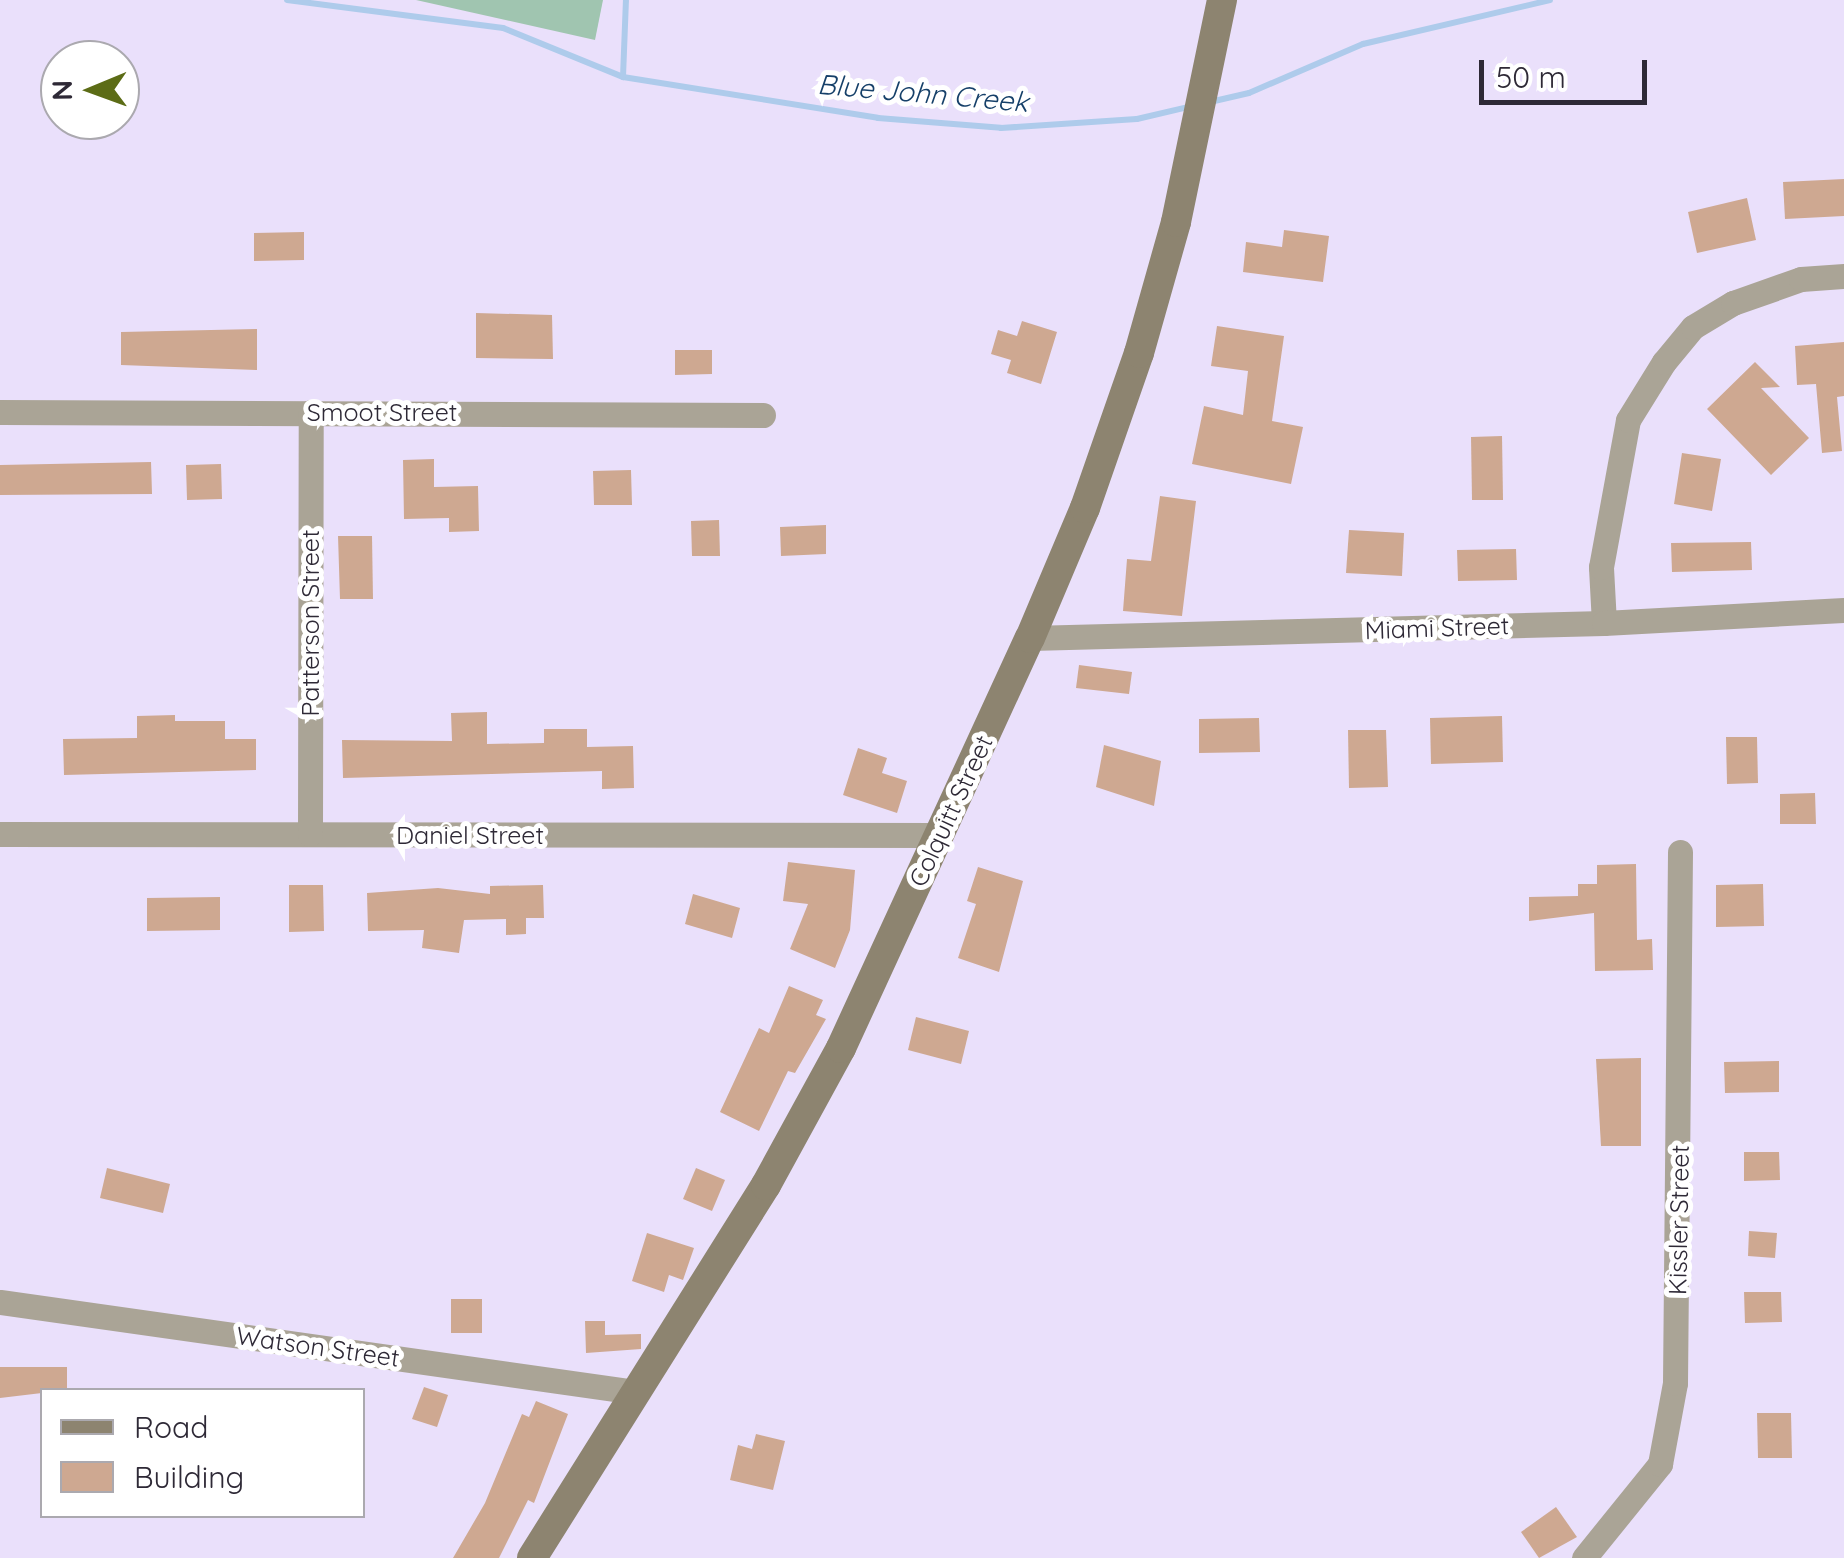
<!DOCTYPE html>
<style>
body{margin:0}
#map{position:relative;width:1844px;height:1558px;overflow:hidden;background:#eae0fb;font-family:Quicksand,sans-serif}
div>[style]{position:absolute}
.green>*{inset:0;background:#a0c5b0}
.stream>*{height:6px;margin:-3px;padding:0 3px;transform-origin:3px;border-radius:3px;background:#aecbeb}
.building>*{inset:0;background:#cea891}
.street>*{height:25px;margin:-12.5px;padding:0 12.5px;transform-origin:12.5px;border-radius:12.5px;background:#aaa496}
.secondary>*{height:30px;margin:-15px;padding:0 15px;transform-origin:15px;border-radius:15px;background:#8d8470}
span{translate:-50% -50%;white-space:nowrap;text-align:center;line-height:1.15;-webkit-text-stroke:10px #fff;paint-order:stroke}
.street-label{font-size:25px;color:#2e2936}
.water-label{font-size:28px;color:#164069;font-style:italic}
.legend{position:absolute;left:40px;top:1388px;width:325px;height:130px;box-sizing:border-box;background:#fff;border:2px solid #aba9af;margin:0;padding:12px 18px;list-style:none;font-size:30px;color:#2e2936}
.legend li{display:flex;align-items:center;gap:20px;height:50px}
.legend b{width:50px;border:2px solid #aba9af}
.north{position:absolute;left:40px;top:40px;width:100px;height:100px;box-sizing:border-box;background:#fff;border:2px solid #aba9af;border-radius:50%;rotate:269deg;font-size:28px;font-weight:700;line-height:40px;text-align:center;color:#2e2936}
.north::after{content:'';display:block;margin:auto;width:35px;height:45px;background:#5c6c16;clip-path:polygon(50% 0,100% 100%,50% 72%,0 100%)}
.scale{position:absolute;left:1479px;top:60px;width:168px;height:45px;box-sizing:border-box;border:5px solid #2e2936;border-top:0;padding-left:12px;font-size:30px;line-height:35px;white-space:nowrap;color:#2e2936;-webkit-text-stroke:8px #fff;paint-order:stroke}
</style>
<div id="map">
<div class="green">
<div style="clip-path:polygon(416px 0,603px 0,595px 40px)"></div>
</div>
<div class="stream">
<div style="left:287px;top:0;width:218px;rotate:7.4deg"></div>
<div style="left:503px;top:28px;width:130px;rotate:22.2deg"></div>
<div style="left:623px;top:77px;width:258px;rotate:9.1deg"></div>
<div style="left:878px;top:118px;width:123px;rotate:4.6deg"></div>
<div style="left:1001px;top:128px;width:136px;rotate:-3.8deg"></div>
<div style="left:1137px;top:119px;width:52px;rotate:-13.2deg"></div>
<div style="left:623px;top:77px;width:77px;rotate:-87.8deg"></div>
<div style="left:1210px;top:102px;width:40px;rotate:-13deg"></div>
<div style="left:1249px;top:93px;width:124px;rotate:-23.3deg"></div>
<div style="left:1363px;top:44px;width:192px;rotate:-13.2deg"></div>
</div>
<div class="building">
<div style="clip-path:polygon(1844px 179px,1844px 216px,1785px 219px,1783px 182px)"></div>
<div style="clip-path:polygon(1747px 198px,1756px 240px,1697px 253px,1688px 212px)"></div>
<div style="clip-path:polygon(1284px 230px,1329px 236px,1323px 282px,1243px 272px,1246px 242px,1282px 247px)"></div>
<div style="clip-path:polygon(304px 232px,304px 260px,254px 261px,254px 233px)"></div>
<div style="clip-path:polygon(476px 313px,552px 315px,553px 359px,476px 358px)"></div>
<div style="clip-path:polygon(1022px 321px,1057px 332px,1041px 384px,1007px 373px,1011px 360px,991px 354px,998px 330px,1017px 336px)"></div>
<div style="clip-path:polygon(1217px 326px,1284px 336px,1272px 421px,1303px 427px,1291px 484px,1192px 464px,1204px 406px,1243px 415px,1248px 371px,1211px 366px)"></div>
<div style="clip-path:polygon(257px 329px,257px 370px,121px 365px,121px 332px)"></div>
<div style="clip-path:polygon(1844px 342px,1844px 396px,1837px 397px,1842px 451px,1822px 453px,1816px 384px,1797px 385px,1795px 346px)"></div>
<div style="clip-path:polygon(675px 350px,712px 350px,712px 374px,675px 375px)"></div>
<div style="clip-path:polygon(1755px 362px,1780px 387px,1761px 388px,1809px 438px,1771px 475px,1707px 409px)"></div>
<div style="clip-path:polygon(1502px 436px,1503px 500px,1472px 500px,1471px 437px)"></div>
<div style="clip-path:polygon(1682px 453px,1721px 459px,1712px 511px,1674px 504px)"></div>
<div style="clip-path:polygon(434px 459px,434px 487px,478px 486px,479px 531px,449px 532px,449px 518px,404px 519px,403px 460px)"></div>
<div style="clip-path:polygon(151px 462px,152px 494px,0 495px,0 465px)"></div>
<div style="clip-path:polygon(221px 464px,222px 499px,187px 500px,186px 465px)"></div>
<div style="clip-path:polygon(631px 470px,632px 505px,594px 505px,593px 471px)"></div>
<div style="clip-path:polygon(1160px 496px,1196px 501px,1182px 616px,1123px 611px,1127px 559px,1151px 561px)"></div>
<div style="clip-path:polygon(719px 520px,720px 556px,692px 556px,691px 521px)"></div>
<div style="clip-path:polygon(826px 525px,826px 554px,781px 556px,780px 527px)"></div>
<div style="clip-path:polygon(1349px 530px,1404px 533px,1402px 576px,1346px 573px)"></div>
<div style="clip-path:polygon(338px 536px,372px 536px,373px 599px,340px 599px)"></div>
<div style="clip-path:polygon(1751px 542px,1752px 570px,1672px 572px,1671px 543px)"></div>
<div style="clip-path:polygon(1516px 549px,1517px 580px,1458px 581px,1457px 550px)"></div>
<div style="clip-path:polygon(1079px 665px,1132px 672px,1129px 694px,1076px 688px)"></div>
<div style="clip-path:polygon(487px 712px,487px 744px,544px 743px,544px 729px,587px 729px,587px 747px,633px 746px,634px 788px,602px 789px,602px 771px,343px 778px,342px 740px,452px 741px,451px 713px)"></div>
<div style="clip-path:polygon(175px 715px,175px 721px,225px 721px,225px 739px,256px 739px,256px 770px,64px 775px,63px 739px,137px 738px,137px 716px)"></div>
<div style="clip-path:polygon(1502px 716px,1503px 762px,1431px 764px,1430px 718px)"></div>
<div style="clip-path:polygon(1259px 718px,1260px 752px,1199px 753px,1199px 719px)"></div>
<div style="clip-path:polygon(1348px 730px,1386px 730px,1388px 787px,1349px 788px)"></div>
<div style="clip-path:polygon(1726px 737px,1757px 737px,1758px 783px,1727px 784px)"></div>
<div style="clip-path:polygon(1104px 745px,1161px 761px,1154px 806px,1096px 787px)"></div>
<div style="clip-path:polygon(858px 748px,887px 758px,882px 773px,907px 781px,897px 813px,843px 795px)"></div>
<div style="clip-path:polygon(1815px 793px,1816px 824px,1780px 824px,1780px 794px)"></div>
<div style="clip-path:polygon(788px 862px,855px 870px,850px 930px,835px 968px,790px 949px,808px 904px,783px 901px)"></div>
<div style="clip-path:polygon(1636px 864px,1637px 940px,1652px 939px,1653px 970px,1595px 971px,1594px 913px,1529px 921px,1529px 897px,1578px 896px,1578px 884px,1597px 884px,1597px 865px)"></div>
<div style="clip-path:polygon(978px 867px,1023px 881px,999px 972px,958px 958px,976px 904px,967px 901px)"></div>
<div style="clip-path:polygon(1763px 884px,1764px 926px,1716px 927px,1716px 885px)"></div>
<div style="clip-path:polygon(289px 885px,323px 885px,324px 931px,289px 932px)"></div>
<div style="clip-path:polygon(543px 885px,544px 918px,526px 918px,526px 934px,506px 935px,506px 919px,464px 920px,459px 953px,422px 948px,424px 930px,368px 931px,367px 893px,438px 888px,490px 894px,490px 886px)"></div>
<div style="clip-path:polygon(693px 894px,740px 908px,732px 938px,685px 924px)"></div>
<div style="clip-path:polygon(220px 897px,220px 930px,147px 931px,147px 898px)"></div>
<div style="clip-path:polygon(789px 986px,823px 1000px,816px 1015px,826px 1019px,795px 1073px,788px 1071px,759px 1131px,720px 1112px,759px 1028px,769px 1033px)"></div>
<div style="clip-path:polygon(916px 1017px,969px 1031px,961px 1064px,908px 1050px)"></div>
<div style="clip-path:polygon(1641px 1058px,1641px 1146px,1601px 1146px,1596px 1059px)"></div>
<div style="clip-path:polygon(1779px 1061px,1779px 1092px,1725px 1093px,1724px 1062px)"></div>
<div style="clip-path:polygon(1744px 1152px,1779px 1152px,1780px 1180px,1744px 1181px)"></div>
<div style="clip-path:polygon(107px 1168px,170px 1184px,163px 1213px,100px 1198px)"></div>
<div style="clip-path:polygon(696px 1168px,725px 1180px,712px 1211px,683px 1199px)"></div>
<div style="clip-path:polygon(1749px 1231px,1777px 1233px,1775px 1258px,1748px 1256px)"></div>
<div style="clip-path:polygon(647px 1233px,694px 1248px,683px 1280px,669px 1275px,664px 1292px,632px 1281px)"></div>
<div style="clip-path:polygon(1744px 1292px,1781px 1292px,1782px 1322px,1745px 1323px)"></div>
<div style="clip-path:polygon(451px 1299px,482px 1299px,482px 1333px,451px 1333px)"></div>
<div style="clip-path:polygon(585px 1321px,605px 1321px,605px 1335px,641px 1334px,641px 1349px,586px 1353px)"></div>
<div style="clip-path:polygon(0 1367px,67px 1367px,67px 1390px,0 1398px)"></div>
<div style="clip-path:polygon(424px 1387px,448px 1395px,437px 1427px,412px 1419px)"></div>
<div style="clip-path:polygon(536px 1401px,568px 1414px,534px 1503px,528px 1500px,499px 1558px,453px 1558px,485px 1503px,522px 1414px,529px 1417px)"></div>
<div style="clip-path:polygon(1757px 1413px,1791px 1413px,1792px 1458px,1758px 1458px)"></div>
<div style="clip-path:polygon(756px 1434px,785px 1441px,773px 1490px,730px 1480px,738px 1445px,752px 1449px)"></div>
<div style="clip-path:polygon(1556px 1507px,1577px 1537px,1539px 1558px,1521px 1532px)"></div>
</div>
<div class="street">
<div style="left:0;top:412px;width:763px;rotate:0.23deg"></div>
<div style="left:1604px;top:623px;width:56px;rotate:-93.1deg"></div>
<div style="left:1601px;top:567px;width:149px;rotate:-79.6deg"></div>
<div style="left:1628px;top:420px;width:68px;rotate:-58.2deg"></div>
<div style="left:1664px;top:362px;width:45px;rotate:-50.4deg"></div>
<div style="left:1693px;top:327px;width:47px;rotate:-31deg"></div>
<div style="left:1733px;top:303px;width:72px;rotate:-19.4deg"></div>
<div style="left:1801px;top:279px;width:43px;rotate:-4deg"></div>
<div style="left:1030px;top:638px;width:574px;rotate:-1.5deg"></div>
<div style="left:1604px;top:623px;width:240px;rotate:-3.1deg"></div>
<div style="left:0;top:834px;width:939px;rotate:0.06deg"></div>
<div style="left:310px;top:834px;width:422px;rotate:-89.9deg"></div>
<div style="left:0;top:1302px;width:641px;rotate:8.07deg"></div>
<div style="left:1584px;top:1558px;width:121px;rotate:-51deg"></div>
<div style="left:1660px;top:1464px;width:82px;rotate:-79.5deg"></div>
<div style="left:1675px;top:1383px;width:531px;rotate:-89.46deg"></div>
</div>
<div class="secondary">
<div style="left:532px;top:1558px;width:440px;rotate:-57.9deg"></div>
<div style="left:766px;top:1185px;width:156px;rotate:-61.3deg"></div>
<div style="left:841px;top:1048px;width:451px;rotate:-65.3deg"></div>
<div style="left:1030px;top:638px;width:141px;rotate:-67.1deg"></div>
<div style="left:1085px;top:508px;width:164px;rotate:-70.8deg"></div>
<div style="left:1139px;top:353px;width:136px;rotate:-74.2deg"></div>
<div style="left:1176px;top:222px;width:227px;rotate:-78.3deg"></div>
</div>
<div class="street-label">
<span style="left:382px;top:412px">Smoot Street</span>
<span style="left:310px;top:623px;rotate:-90deg">Patterson Street</span>
<span style="left:1437px;top:628px;rotate:-2deg">Miami Street</span>
<span style="left:951px;top:811px;rotate:-65deg">Colquitt Street</span>
<span style="left:470px;top:835px">Daniel Street</span>
<span style="left:1679px;top:1220px;rotate:-89deg">Kissler Street</span>
<span style="left:318px;top:1347px;rotate:8deg">Watson Street</span>
</div>
<div class="water-label">
<span style="left:923px;top:93px;rotate:5deg">Blue John Creek</span>
</div>
<ul class="legend">
<li><b style="height:12px;background:#8d8470"></b>Road</li>
<li><b style="height:28px;background:#cea891"></b>Building</li>
</ul>
<div class="north">N</div>
<div class="scale">50 m</div>
</div>
